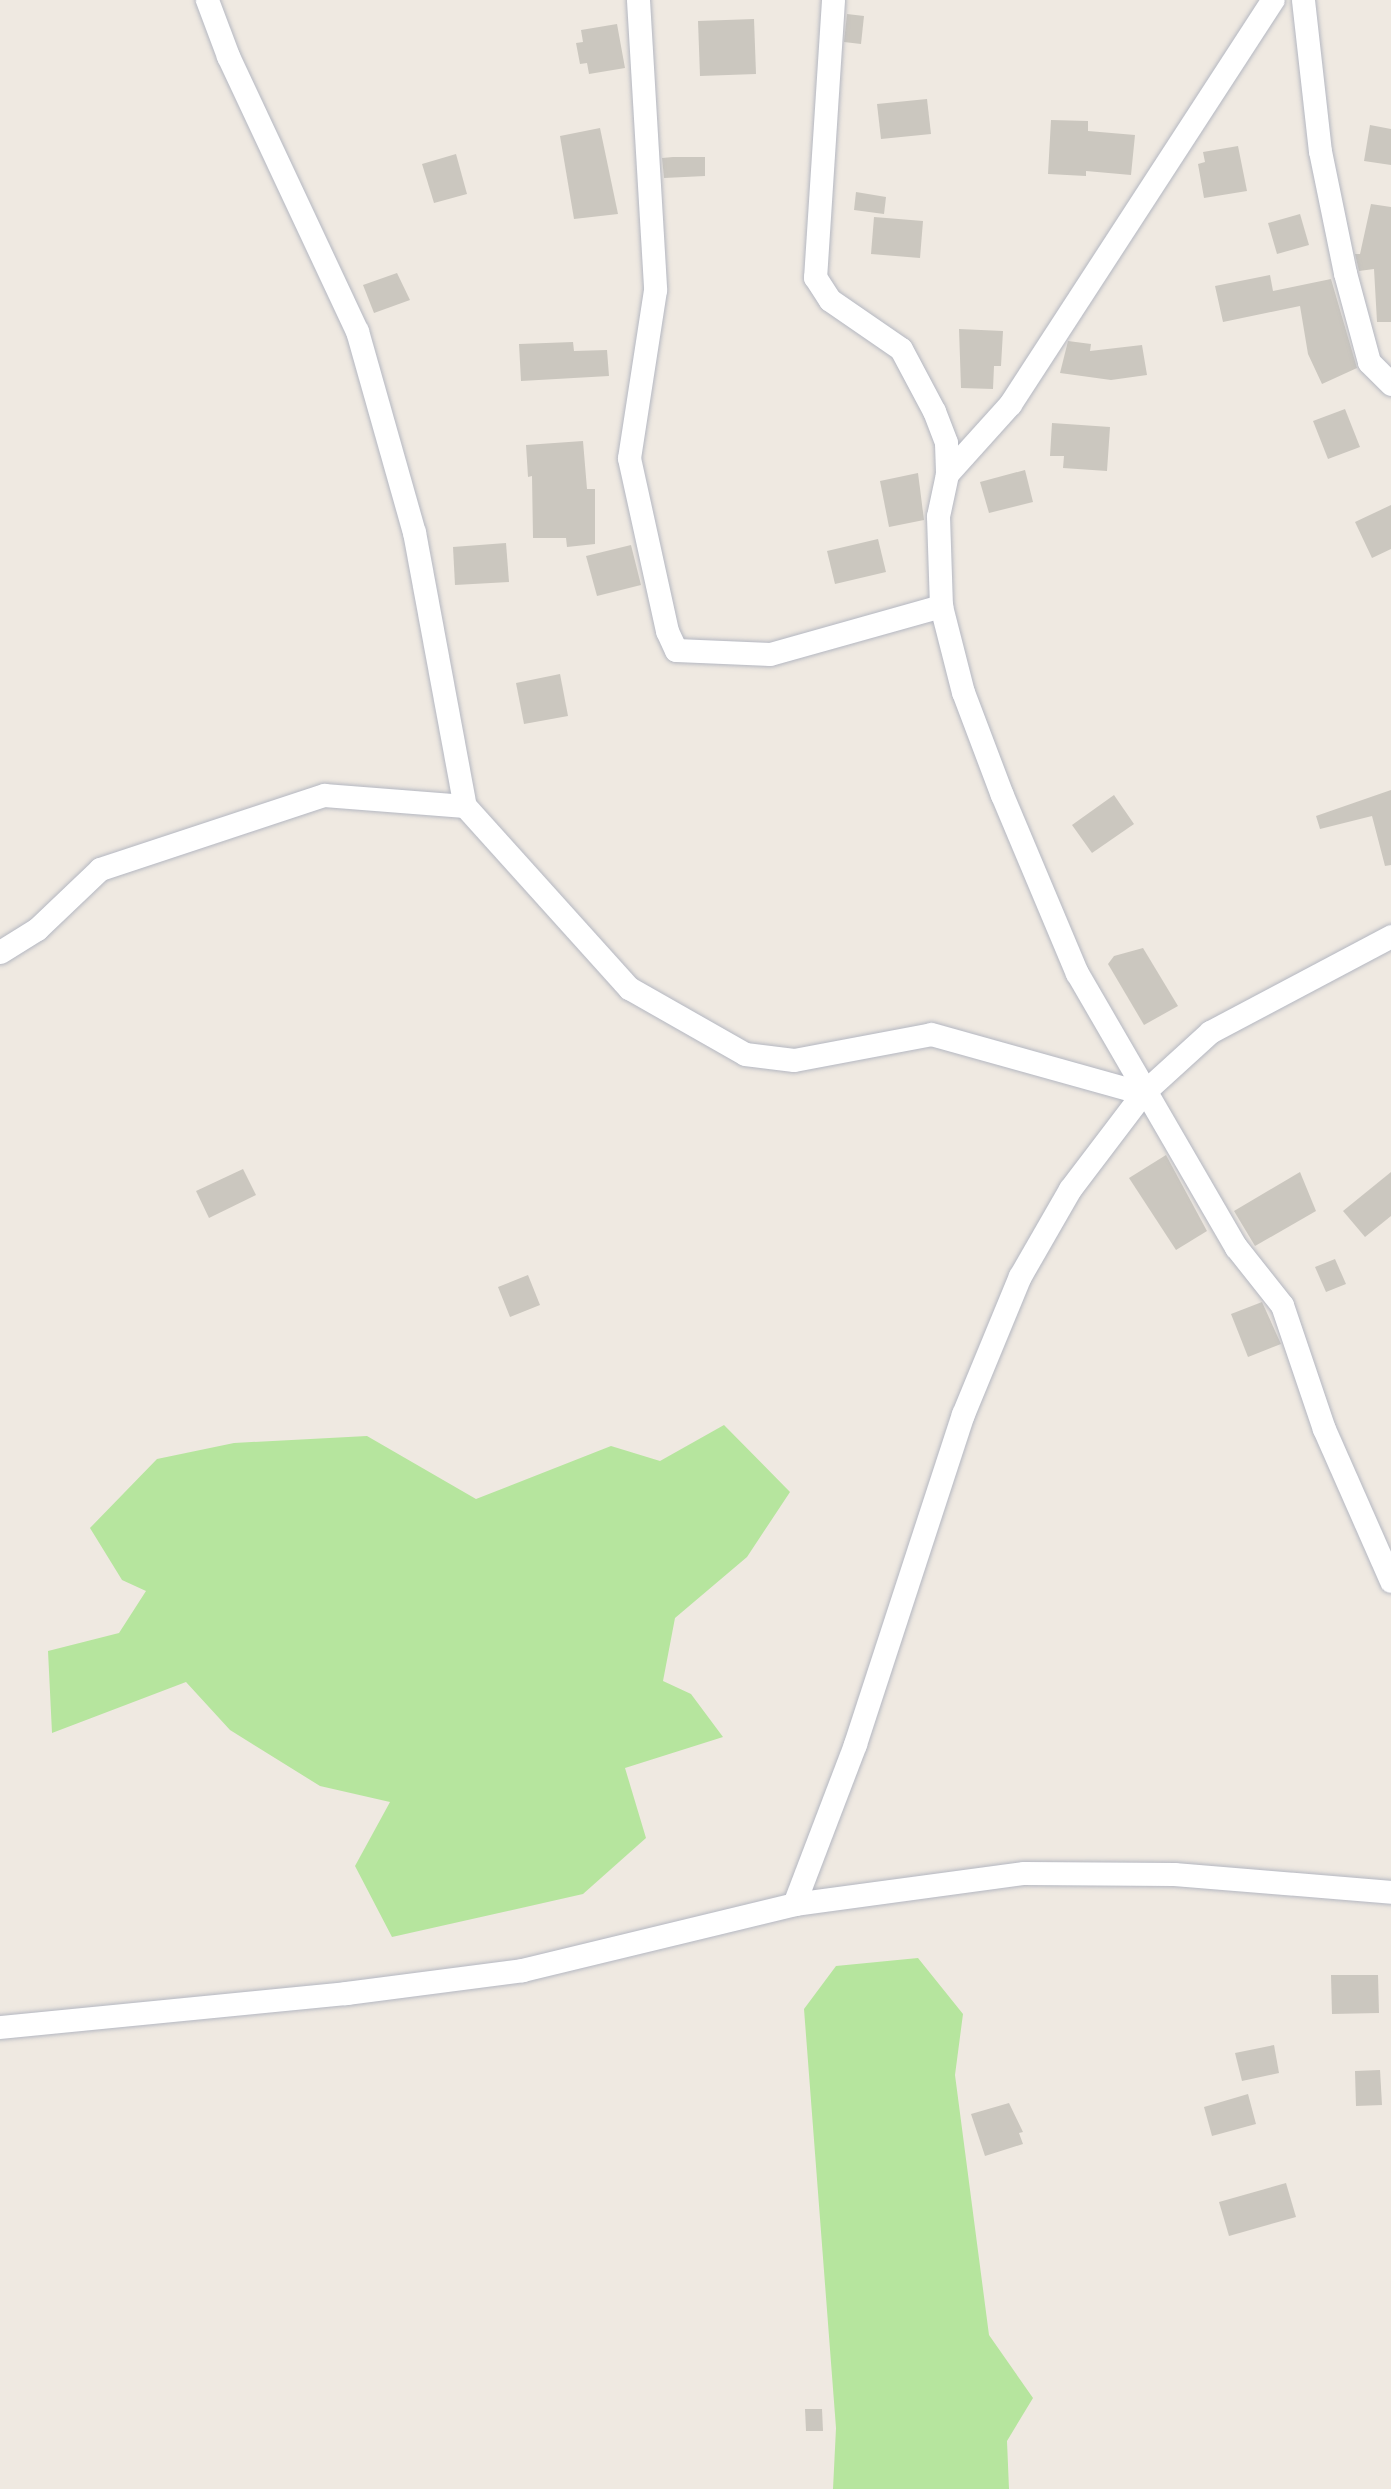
<!DOCTYPE html>
<style>
body{margin:0}
#map{position:relative;width:1391px;height:2489px;overflow:hidden;background:#efe9e1;font-family:Overpass,sans-serif}
div>[style]{position:absolute}
.green>*{inset:0;background:#b6e59e}
.building>*{inset:0;background:#cbc7bf}
.roads{filter:drop-shadow(0 0 2px #b4b7c1) drop-shadow(0 0 2px #b4b7c1)}
.street>*{height:23px;margin:-11.5px;padding:0 11.5px;transform-origin:11.5px;border-radius:11.5px;background:#fff}
span{translate:-50% -50%;white-space:nowrap;text-align:center;line-height:1.15;-webkit-text-stroke:5px #fff;paint-order:stroke}
</style>
<div id="map">
<div class="green">
<div style="clip-path:polygon(724px 1425px,790px 1492px,747px 1557px,675px 1618px,663px 1681px,691px 1694px,723px 1737px,625px 1768px,646px 1838px,583px 1894px,392px 1937px,355px 1866px,390px 1802px,320px 1786px,230px 1730px,186px 1682px,52px 1733px,48px 1651px,119px 1633px,146px 1591px,122px 1580px,90px 1528px,157px 1459px,234px 1443px,367px 1436px,476px 1499px,611px 1446px,660px 1461px)"></div>
<div style="clip-path:polygon(918px 1958px,963px 2014px,955px 2075px,989px 2335px,1033px 2398px,1007px 2441px,1009px 2489px,833px 2489px,836px 2428px,804px 2009px,836px 1966px)"></div>
</div>
<div class="building">
<div style="clip-path:polygon(847px 14px,864px 16px,861px 44px,844px 42px)"></div>
<div style="clip-path:polygon(754px 19px,756px 74px,700px 76px,698px 21px)"></div>
<div style="clip-path:polygon(617px 24px,625px 68px,589px 74px,587px 63px,580px 64px,576px 43px,583px 42px,581px 30px)"></div>
<div style="clip-path:polygon(927px 99px,931px 134px,881px 139px,877px 104px)"></div>
<div style="clip-path:polygon(1051px 120px,1088px 121px,1088px 131px,1135px 135px,1131px 175px,1086px 171px,1086px 176px,1048px 174px)"></div>
<div style="clip-path:polygon(1370px 125px,1391px 129px,1391px 165px,1364px 161px)"></div>
<div style="clip-path:polygon(600px 128px,618px 214px,574px 219px,560px 136px)"></div>
<div style="clip-path:polygon(1238px 146px,1247px 191px,1204px 198px,1198px 164px,1205px 162px,1203px 152px)"></div>
<div style="clip-path:polygon(456px 154px,467px 194px,434px 203px,422px 164px)"></div>
<div style="clip-path:polygon(673px 157px,705px 157px,705px 176px,664px 178px,662px 158px)"></div>
<div style="clip-path:polygon(856px 192px,886px 197px,884px 214px,854px 210px)"></div>
<div style="clip-path:polygon(1371px 204px,1391px 207px,1391px 322px,1377px 322px,1374px 269px,1359px 271px,1355px 254px,1360px 254px)"></div>
<div style="clip-path:polygon(1300px 214px,1309px 245px,1277px 254px,1268px 223px)"></div>
<div style="clip-path:polygon(874px 217px,923px 221px,920px 258px,871px 254px)"></div>
<div style="clip-path:polygon(397px 273px,410px 300px,374px 313px,363px 285px)"></div>
<div style="clip-path:polygon(1270px 275px,1273px 291px,1331px 279px,1357px 368px,1322px 384px,1308px 354px,1300px 306px,1223px 322px,1215px 286px)"></div>
<div style="clip-path:polygon(959px 329px,1003px 331px,1001px 366px,994px 366px,993px 389px,961px 388px)"></div>
<div style="clip-path:polygon(1068px 341px,1091px 344px,1090px 351px,1142px 345px,1147px 375px,1111px 380px,1060px 373px)"></div>
<div style="clip-path:polygon(573px 342px,574px 351px,607px 350px,609px 376px,521px 381px,519px 344px)"></div>
<div style="clip-path:polygon(1345px 409px,1360px 447px,1328px 459px,1313px 421px)"></div>
<div style="clip-path:polygon(1052px 423px,1110px 427px,1107px 471px,1063px 468px,1064px 456px,1050px 456px)"></div>
<div style="clip-path:polygon(583px 441px,587px 489px,595px 489px,595px 544px,567px 547px,566px 538px,533px 538px,532px 476px,528px 477px,526px 445px)"></div>
<div style="clip-path:polygon(1025px 470px,1033px 502px,989px 513px,980px 482px)"></div>
<div style="clip-path:polygon(918px 473px,924px 520px,889px 527px,880px 481px)"></div>
<div style="clip-path:polygon(1391px 505px,1391px 549px,1372px 558px,1355px 522px)"></div>
<div style="clip-path:polygon(878px 539px,886px 572px,835px 584px,827px 551px)"></div>
<div style="clip-path:polygon(506px 543px,509px 582px,455px 585px,453px 547px)"></div>
<div style="clip-path:polygon(631px 545px,641px 585px,597px 596px,586px 556px)"></div>
<div style="clip-path:polygon(560px 674px,568px 716px,524px 724px,516px 683px)"></div>
<div style="clip-path:polygon(1391px 790px,1391px 865px,1385px 866px,1372px 816px,1320px 829px,1316px 816px)"></div>
<div style="clip-path:polygon(1114px 795px,1134px 824px,1092px 853px,1072px 825px)"></div>
<div style="clip-path:polygon(1143px 948px,1178px 1006px,1144px 1025px,1108px 964px,1114px 956px)"></div>
<div style="clip-path:polygon(1166px 1155px,1207px 1231px,1176px 1250px,1129px 1178px)"></div>
<div style="clip-path:polygon(243px 1169px,256px 1195px,209px 1218px,196px 1191px)"></div>
<div style="clip-path:polygon(1300px 1172px,1316px 1211px,1255px 1246px,1234px 1211px)"></div>
<div style="clip-path:polygon(1391px 1172px,1391px 1216px,1365px 1237px,1343px 1211px)"></div>
<div style="clip-path:polygon(1335px 1259px,1346px 1284px,1326px 1292px,1315px 1267px)"></div>
<div style="clip-path:polygon(528px 1275px,540px 1305px,510px 1317px,498px 1287px)"></div>
<div style="clip-path:polygon(1262px 1302px,1281px 1344px,1248px 1357px,1231px 1314px)"></div>
<div style="clip-path:polygon(1331px 1975px,1378px 1975px,1379px 2013px,1332px 2014px)"></div>
<div style="clip-path:polygon(1274px 2045px,1279px 2073px,1242px 2081px,1235px 2053px)"></div>
<div style="clip-path:polygon(1380px 2070px,1382px 2105px,1356px 2106px,1355px 2071px)"></div>
<div style="clip-path:polygon(1248px 2094px,1256px 2124px,1212px 2136px,1204px 2107px)"></div>
<div style="clip-path:polygon(1009px 2103px,1023px 2132px,1019px 2133px,1023px 2144px,985px 2156px,971px 2114px)"></div>
<div style="clip-path:polygon(1286px 2183px,1296px 2217px,1229px 2236px,1219px 2202px)"></div>
<div style="clip-path:polygon(805px 2409px,822px 2409px,823px 2431px,806px 2431px)"></div>
</div>
<div class="roads">
<div class="street">
<div style="left:207px;top:0;width:60px;rotate:69.4deg"></div>
<div style="left:228px;top:56px;width:304px;rotate:64.9deg"></div>
<div style="left:357px;top:331px;width:209px;rotate:74.2deg"></div>
<div style="left:414px;top:532px;width:279px;rotate:79.5deg"></div>
<div style="left:465px;top:806px;width:245px;rotate:48deg"></div>
<div style="left:629px;top:988px;width:133px;rotate:29.6deg"></div>
<div style="left:745px;top:1054px;width:49px;rotate:7deg"></div>
<div style="left:794px;top:1060px;width:139px;rotate:-10.7deg"></div>
<div style="left:931px;top:1034px;width:220px;rotate:15.6deg"></div>
<div style="left:638px;top:0;width:290px;rotate:86.6deg"></div>
<div style="left:655px;top:290px;width:170px;rotate:98.8deg"></div>
<div style="left:629px;top:458px;width:177px;rotate:77.6deg"></div>
<div style="left:667px;top:631px;width:21px;rotate:65deg"></div>
<div style="left:676px;top:650px;width:94px;rotate:2.4deg"></div>
<div style="left:770px;top:654px;width:178px;rotate:-15.7deg"></div>
<div style="left:833px;top:0;width:278px;rotate:93.7deg"></div>
<div style="left:815px;top:277px;width:27px;rotate:57deg"></div>
<div style="left:830px;top:300px;width:86px;rotate:34.6deg"></div>
<div style="left:901px;top:349px;width:70px;rotate:62deg"></div>
<div style="left:934px;top:411px;width:34px;rotate:69deg"></div>
<div style="left:946px;top:443px;width:31px;rotate:88deg"></div>
<div style="left:947px;top:474px;width:43px;rotate:102.1deg"></div>
<div style="left:938px;top:516px;width:90px;rotate:88.1deg"></div>
<div style="left:941px;top:606px;width:89px;rotate:75.7deg"></div>
<div style="left:963px;top:692px;width:110px;rotate:69.3deg"></div>
<div style="left:1002px;top:795px;width:193px;rotate:67.2deg"></div>
<div style="left:1077px;top:973px;width:317px;rotate:59.9deg"></div>
<div style="left:1236px;top:1247px;width:74px;rotate:51.6deg"></div>
<div style="left:1282px;top:1305px;width:131px;rotate:71.3deg"></div>
<div style="left:1324px;top:1429px;width:166px;rotate:66.2deg"></div>
<div style="left:1303px;top:0;width:152px;rotate:83.6deg"></div>
<div style="left:1320px;top:151px;width:125px;rotate:78.4deg"></div>
<div style="left:1345px;top:273px;width:92px;rotate:74.9deg"></div>
<div style="left:1369px;top:362px;width:31px;rotate:45deg"></div>
<div style="left:947px;top:474px;width:94px;rotate:-48deg"></div>
<div style="left:1010px;top:404px;width:482px;rotate:-57deg"></div>
<div style="left:0;top:952px;width:44px;rotate:-31.9deg"></div>
<div style="left:37px;top:929px;width:87px;rotate:-43.6deg"></div>
<div style="left:100px;top:869px;width:236px;rotate:-18.3deg"></div>
<div style="left:324px;top:795px;width:141px;rotate:4.5deg"></div>
<div style="left:794px;top:1904px;width:171px;rotate:-69.1deg"></div>
<div style="left:855px;top:1744px;width:347px;rotate:-71.9deg"></div>
<div style="left:963px;top:1414px;width:149px;rotate:-67.6deg"></div>
<div style="left:1020px;top:1276px;width:100px;rotate:-60.1deg"></div>
<div style="left:1070px;top:1189px;width:121px;rotate:-52.8deg"></div>
<div style="left:1143px;top:1093px;width:91px;rotate:-42.3deg"></div>
<div style="left:1210px;top:1032px;width:205px;rotate:-27.9deg"></div>
<div style="left:0;top:2027px;width:348px;rotate:-5.6deg"></div>
<div style="left:346px;top:1993px;width:177px;rotate:-7.4deg"></div>
<div style="left:522px;top:1970px;width:280px;rotate:-13.6deg"></div>
<div style="left:794px;top:1904px;width:232px;rotate:-7.7deg"></div>
<div style="left:1024px;top:1873px;width:150px;rotate:0.4deg"></div>
<div style="left:1174px;top:1874px;width:218px;rotate:4.7deg"></div>
</div>
</div>
</div>
